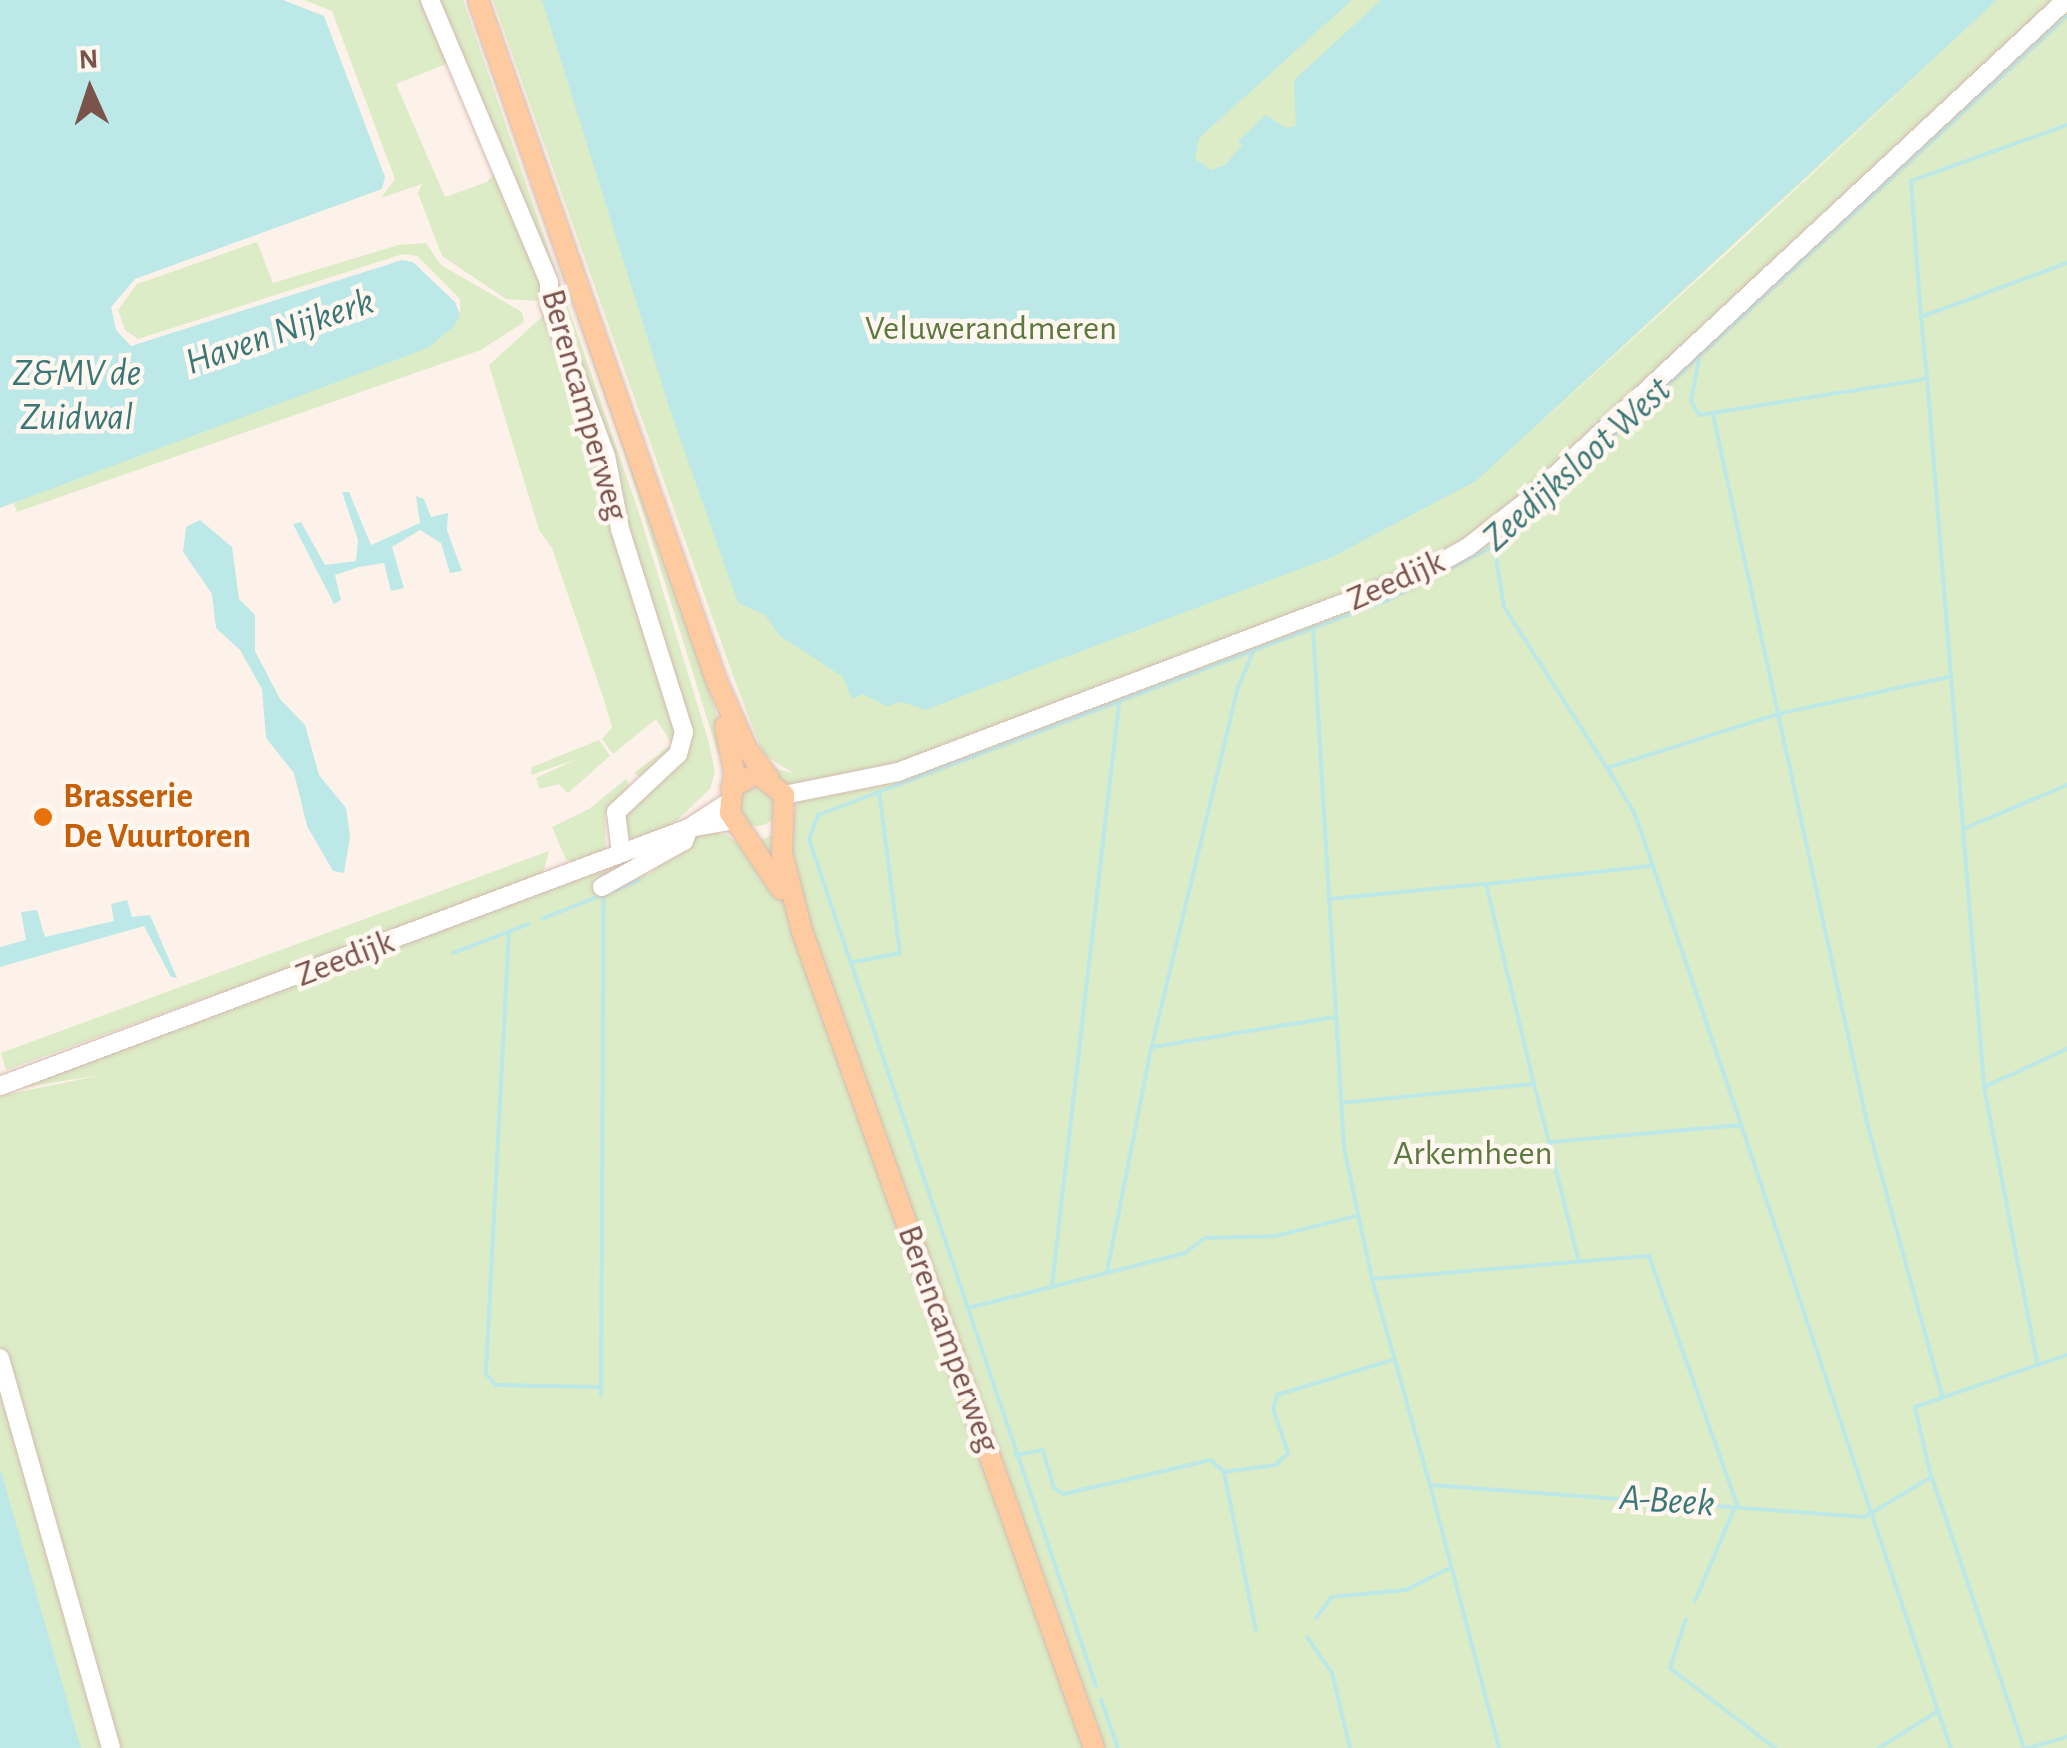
<!DOCTYPE html>
<style>
body{margin:0}
#map{position:relative;width:2067px;height:1748px;overflow:hidden;background:#fdf2e9;font-family:"Alegreya Sans",sans-serif}
div>[style]{position:absolute}
.green>*{inset:0;background:#dcecc6}
.round{border-radius:50%}
.water>*{inset:0;background:#bce9e7}
.stream>*{height:4px;margin:-2px;padding:0 2px;transform-origin:2px;border-radius:2px;background:#bce9e7}
.roads{filter:drop-shadow(0 0 2px #d3bab0) drop-shadow(0 0 2px #d3bab0)}
.minor>*{height:18px;margin:-9px;padding:0 9px;transform-origin:9px;border-radius:9px;background:#fff}
.major>*{height:20px;margin:-10px;padding:0 10px;transform-origin:10px;border-radius:10px;background:#fecaa0}
.dots>*{width:28px;height:28px;translate:-50% -50%;box-sizing:border-box;border:5px solid #fff7f0;border-radius:50%}
span{translate:-50% -50%;white-space:nowrap;text-align:center;line-height:1.15;-webkit-text-stroke:9px #fff7f0;paint-order:stroke}
.park-label{font-size:35px;color:#5b7a3f}
.street-label{font-size:35px;color:#7a534b}
.food-label{font-size:35px;color:#c56008;font-weight:700}
.left{translate:0 -50%;text-align:left}
.water-label{font-size:38px;color:#3a7877;font-style:italic}
.north{position:absolute;left:40px;top:40px;width:100px;height:100px;-webkit-text-stroke:8px #fff7f0;paint-order:stroke;rotate:357deg;font-size:28px;font-weight:700;line-height:40px;text-align:center;color:#7a534b}
.north::after{content:'';display:block;margin:auto;width:35px;height:45px;background:#7a534b;clip-path:polygon(50% 0,100% 100%,50% 72%,0 100%)}
</style>
<div id="map">
<div class="green">
<div style="clip-path:polygon(304px 0,425px 0,451px 62px,396px 84px,445px 197px,487px 182px,497px 170px,544px 283px,538px 301px,506px 299px,442px 256px,418px 193px,422px 184px,381px 198px,395px 179px,332px 11px)"></div>
<div style="clip-path:polygon(433px 0,463px 0,641px 519px,709px 743px,715px 772px,710px 789px,669px 828px,633px 841px,620px 820px,690px 741px,651px 623px,619px 489px)"></div>
<div style="clip-path:polygon(469px 0,698px 653px,728px 751px,718px 754px,628px 464px)"></div>
<div style="clip-path:polygon(evenodd,493px 0,2067px 0,2067px 1748px,0 1748px,0 1096px,106px 1074px,14px 1089px,662px 842px,646px 877px,701px 830px,727px 835px,742px 847px,789px 829px,798px 800px,768px 767px,793px 773px,763px 754px,735px 681px,493px 0,1932px 62px,1734px 247px,1536px 427px,1932px 62px)"></div>
<div style="clip-path:polygon(257px 242px,273px 283px,398px 245px,426px 243px,441px 265px,522px 312px,524px 322px,481px 350px,17px 512px,14px 503px,102px 467px,428px 348px,460px 314px,460px 299px,417px 256px,403px 254px,138px 339px,125px 330px,118px 310px,137px 284px)"></div>
<div style="clip-path:polygon(544px 315px,602px 458px,679px 740px,644px 779px,634px 773px,672px 744px,656px 719px,613px 754px,602px 739px,612px 727px,604px 700px,552px 548px,539px 530px,489px 365px)"></div>
<div style="clip-path:polygon(599px 740px,610px 756px,568px 793px,559px 784px,539px 789px,536px 778px,577px 759px,531px 775px,532px 767px)"></div>
<div style="clip-path:polygon(627px 778px,629px 791px,605px 815px,606px 850px,578px 864px,566px 860px,552px 827px,589px 809px)"></div>
<div class="round" style="left:737px;top:786px;width:40px;height:40px"></div>
<div style="clip-path:polygon(549px 851px,542px 877px,6px 1070px,1px 1053px)"></div>
</div>
<div class="water">
<div style="clip-path:polygon(0 0,283px 0,324px 16px,385px 177px,382px 189px,135px 279px,111px 307px,116px 330px,131px 346px,402px 260px,413px 262px,455px 302px,460px 314px,454px 326px,428px 348px,0 508px)"></div>
<div style="clip-path:polygon(542px 0,1352px 0,1199px 138px,1195px 159px,1211px 170px,1225px 165px,1242px 145px,1238px 141px,1266px 115px,1286px 128px,1296px 126px,1294px 80px,1381px 0,1997px 0,1476px 481px,1332px 557px,925px 710px,902px 702px,887px 706px,863px 694px,852px 699px,843px 677px,779px 635px,765px 615px,738px 603px,670px 410px)"></div>
<div style="clip-path:polygon(342px 492px,349px 492px,371px 545px,420px 523px,416px 496px,424px 499px,431px 517px,448px 513px,447px 530px,462px 571px,450px 573px,441px 543px,420px 530px,392px 547px,404px 588px,391px 591px,384px 563px,359px 567px,335px 575px,341px 600px,334px 604px,293px 524px,301px 522px,325px 565px,356px 561px,358px 540px)"></div>
<div style="clip-path:polygon(200px 520px,232px 547px,239px 599px,255px 615px,255px 651px,280px 699px,305px 725px,319px 775px,346px 808px,350px 837px,344px 873px,333px 871px,307px 826px,294px 773px,266px 738px,262px 689px,240px 650px,216px 628px,212px 594px,183px 552px,186px 527px)"></div>
<div style="clip-path:polygon(127px 900px,132px 917px,150px 915px,177px 978px,171px 977px,144px 926px,0 967px,0 947px,26px 940px,21px 912px,37px 910px,45px 937px,114px 921px,111px 904px)"></div>
<div style="clip-path:polygon(0 1468px,81px 1748px,0 1748px)"></div>
</div>
<div class="stream">
<div style="left:2067px;top:125px;width:166px;rotate:160.3deg"></div>
<div style="left:1911px;top:181px;width:136px;rotate:85.8deg"></div>
<div style="left:1921px;top:317px;width:156px;rotate:-20.3deg"></div>
<div style="left:1699px;top:359px;width:43px;rotate:100.8deg"></div>
<div style="left:1691px;top:401px;width:16px;rotate:60deg"></div>
<div style="left:1699px;top:415px;width:218px;rotate:-9deg"></div>
<div style="left:1914px;top:381px;width:13px;rotate:-13deg"></div>
<div style="left:1927px;top:378px;width:61px;rotate:-95.6deg"></div>
<div style="left:1927px;top:378px;width:452px;rotate:85.4deg"></div>
<div style="left:1963px;top:829px;width:113px;rotate:-22.9deg"></div>
<div style="left:1713px;top:415px;width:306px;rotate:77.7deg"></div>
<div style="left:1778px;top:714px;width:174px;rotate:-12.3deg"></div>
<div style="left:1494px;top:546px;width:62px;rotate:80.7deg"></div>
<div style="left:1504px;top:607px;width:191px;rotate:57.4deg"></div>
<div style="left:1313px;top:628px;width:521px;rotate:86.59deg"></div>
<div style="left:1344px;top:1148px;width:134px;rotate:77.9deg"></div>
<div style="left:1372px;top:1279px;width:214px;rotate:74.3deg"></div>
<div style="left:1963px;top:829px;width:259px;rotate:85.3deg"></div>
<div style="left:1984px;top:1087px;width:281px;rotate:79.1deg"></div>
<div style="left:1653px;top:866px;width:57px;rotate:-109.4deg"></div>
<div style="left:1634px;top:812px;width:52px;rotate:-121.5deg"></div>
<div style="left:1607px;top:768px;width:179px;rotate:-17.5deg"></div>
<div style="left:1778px;top:714px;width:414px;rotate:77.7deg"></div>
<div style="left:1866px;top:1119px;width:289px;rotate:74.6deg"></div>
<div style="left:1486px;top:884px;width:168px;rotate:-6.2deg"></div>
<div style="left:1653px;top:866px;width:274px;rotate:71.2deg"></div>
<div style="left:1741px;top:1125px;width:193px;rotate:174.9deg"></div>
<div style="left:1549px;top:1142px;width:60px;rotate:-104.5deg"></div>
<div style="left:1329px;top:899px;width:158px;rotate:-5.5deg"></div>
<div style="left:1486px;top:884px;width:206px;rotate:76.5deg"></div>
<div style="left:1534px;top:1084px;width:194px;rotate:174.4deg"></div>
<div style="left:542px;top:919px;width:105px;rotate:-21.7deg"></div>
<div style="left:509px;top:931px;width:444px;rotate:93deg"></div>
<div style="left:486px;top:1374px;width:15px;rotate:48deg"></div>
<div style="left:496px;top:1385px;width:103px;rotate:1.1deg"></div>
<div style="left:453px;top:953px;width:81px;rotate:-20.9deg"></div>
<div style="left:854px;top:962px;width:47px;rotate:-11.1deg"></div>
<div style="left:900px;top:953px;width:162px;rotate:-97.4deg"></div>
<div style="left:1153px;top:1047px;width:184px;rotate:-9.4deg"></div>
<div style="left:1984px;top:1087px;width:91px;rotate:-24.6deg"></div>
<div style="left:1741px;top:1125px;width:618px;rotate:71.42deg"></div>
<div style="left:1549px;top:1142px;width:120px;rotate:76deg"></div>
<div style="left:1107px;top:1271px;width:217px;rotate:-78.8deg"></div>
<div style="left:1149px;top:1058px;width:382px;rotate:-76.5deg"></div>
<div style="left:1238px;top:687px;width:40px;rotate:-66.6deg"></div>
<div style="left:1373px;top:1279px;width:277px;rotate:-4.8deg"></div>
<div style="left:1649px;top:1256px;width:267px;rotate:70.5deg"></div>
<div style="left:1052px;top:1285px;width:586px;rotate:-83.43deg"></div>
<div style="left:968px;top:1308px;width:224px;rotate:-14.2deg"></div>
<div style="left:1185px;top:1253px;width:25px;rotate:-37deg"></div>
<div style="left:1205px;top:1238px;width:71px;rotate:-1.6deg"></div>
<div style="left:1276px;top:1236px;width:82px;rotate:-14deg"></div>
<div style="left:601px;top:1395px;width:499px;rotate:-89.7deg"></div>
<div style="left:1015px;top:1455px;width:28px;rotate:-10deg"></div>
<div style="left:1043px;top:1450px;width:40px;rotate:74deg"></div>
<div style="left:1054px;top:1488px;width:12px;rotate:31deg"></div>
<div style="left:1064px;top:1494px;width:151px;rotate:-13deg"></div>
<div style="left:1211px;top:1460px;width:18px;rotate:43deg"></div>
<div style="left:1224px;top:1472px;width:52px;rotate:-7.7deg"></div>
<div style="left:1276px;top:1465px;width:17px;rotate:-45deg"></div>
<div style="left:1288px;top:1453px;width:46px;rotate:-108.8deg"></div>
<div style="left:1273px;top:1409px;width:15px;rotate:-74deg"></div>
<div style="left:1277px;top:1395px;width:120px;rotate:-16.9deg"></div>
<div style="left:1224px;top:1472px;width:161px;rotate:78.6deg"></div>
<div style="left:1932px;top:1478px;width:285px;rotate:71.2deg"></div>
<div style="left:1695px;top:1601px;width:100px;rotate:-67deg"></div>
<div style="left:1316px;top:1618px;width:26px;rotate:-53deg"></div>
<div style="left:1332px;top:1597px;width:74px;rotate:-5.4deg"></div>
<div style="left:1406px;top:1590px;width:49px;rotate:-26.6deg"></div>
<div style="left:1686px;top:1619px;width:52px;rotate:108.1deg"></div>
<div style="left:1670px;top:1668px;width:132px;rotate:37.3deg"></div>
<div style="left:1307px;top:1637px;width:44px;rotate:55.2deg"></div>
<div style="left:1332px;top:1673px;width:77px;rotate:76.5deg"></div>
<div style="left:1096px;top:1686px;width:894px;rotate:-108.72deg"></div>
<div style="left:809px;top:839px;width:26px;rotate:-69deg"></div>
<div style="left:818px;top:815px;width:609px;rotate:-20.67deg"></div>
<div style="left:1388px;top:600px;width:119px;rotate:-27deg"></div>
<div style="left:1494px;top:546px;width:781px;rotate:-42.77deg"></div>
<div style="left:1101px;top:1699px;width:52px;rotate:70.9deg"></div>
<div style="left:1499px;top:1748px;width:272px;rotate:-104.7deg"></div>
<div style="left:1430px;top:1485px;width:436px;rotate:4.2deg"></div>
<div style="left:1865px;top:1517px;width:77px;rotate:-31.2deg"></div>
<div style="left:1931px;top:1477px;width:72px;rotate:-102.9deg"></div>
<div style="left:1915px;top:1407px;width:161px;rotate:-18.9deg"></div>
<div style="left:1879px;top:1748px;width:70px;rotate:-32.1deg"></div>
<div style="left:1938px;top:1711px;width:39px;rotate:71deg"></div>
<div style="left:2028px;top:1748px;width:41px;rotate:-15.8deg"></div>
</div>
<div class="roads">
<div class="minor">
<div style="left:430px;top:0;width:306px;rotate:67.1deg"></div>
<div style="left:549px;top:282px;width:21px;rotate:90deg"></div>
<div style="left:549px;top:303px;width:163px;rotate:69.6deg"></div>
<div style="left:606px;top:456px;width:74px;rotate:79.1deg"></div>
<div style="left:620px;top:529px;width:213px;rotate:72.5deg"></div>
<div style="left:684px;top:732px;width:23px;rotate:105deg"></div>
<div style="left:678px;top:754px;width:85px;rotate:136.9deg"></div>
<div style="left:616px;top:812px;width:41px;rotate:83deg"></div>
<div style="left:784px;top:795px;width:116px;rotate:-11.4deg"></div>
<div style="left:898px;top:772px;width:558px;rotate:-20.77deg"></div>
<div style="left:1420px;top:574px;width:55px;rotate:-29.4deg"></div>
<div style="left:1468px;top:547px;width:80px;rotate:-37.9deg"></div>
<div style="left:1531px;top:498px;width:731px;rotate:-42.95deg"></div>
<div style="left:602px;top:887px;width:94px;rotate:-29.3deg"></div>
<div style="left:684px;top:841px;width:14px;rotate:-69deg"></div>
<div style="left:689px;top:828px;width:48px;rotate:-33deg"></div>
<div style="left:0;top:1086px;width:736px;rotate:-20.53deg"></div>
<div style="left:689px;top:828px;width:46px;rotate:-10.1deg"></div>
<div style="left:0;top:1358px;width:405px;rotate:74.1deg"></div>
</div>
<div class="major">
<div style="left:478px;top:0;width:723px;rotate:70.69deg"></div>
<div style="left:717px;top:682px;width:73px;rotate:65.9deg"></div>
<div style="left:747px;top:749px;width:35px;rotate:53deg"></div>
<div style="left:725px;top:726px;width:47px;rotate:78.9deg"></div>
<div style="left:734px;top:772px;width:41px;rotate:95.6deg"></div>
<div style="left:730px;top:813px;width:92px;rotate:56.1deg"></div>
<div style="left:731px;top:788px;width:30px;rotate:-30deg"></div>
<div style="left:757px;top:773px;width:35px;rotate:39deg"></div>
<div style="left:784px;top:795px;width:58px;rotate:92deg"></div>
<div style="left:782px;top:853px;width:81px;rotate:75.6deg"></div>
<div style="left:802px;top:931px;width:868px;rotate:70.33deg"></div>
</div>
</div>
<div class="dots">
<div style="left:43px;top:817px;background:#e8710a"></div>
</div>
<div class="park-label">
<span style="left:991px;top:329px">Veluwerandmeren</span>
<span style="left:1473px;top:1154px">Arkemheen</span>
</div>
<div class="street-label">
<span style="left:584px;top:405px;rotate:74deg">Berencamperweg</span>
<span style="left:1396px;top:581px;rotate:-24deg">Zeedijk</span>
<span style="left:345px;top:959px;rotate:-21deg">Zeedijk</span>
<span style="left:948px;top:1339px;rotate:70deg">Berencamperweg</span>
</div>
<div class="food-label">
<span class="left" style="left:63px;top:817px">Brasserie<br>De Vuurtoren</span>
</div>
<div class="water-label">
<span style="left:280px;top:333px;rotate:-19deg">Haven Nijkerk</span>
<span style="left:77px;top:397px">Z&amp;MV de<br>Zuidwal</span>
<span style="left:1578px;top:465px;rotate:-42deg">Zeedijksloot West</span>
<span style="left:1667px;top:1502px;rotate:4deg">A-Beek</span>
</div>
<div class="north">N</div>
</div>
